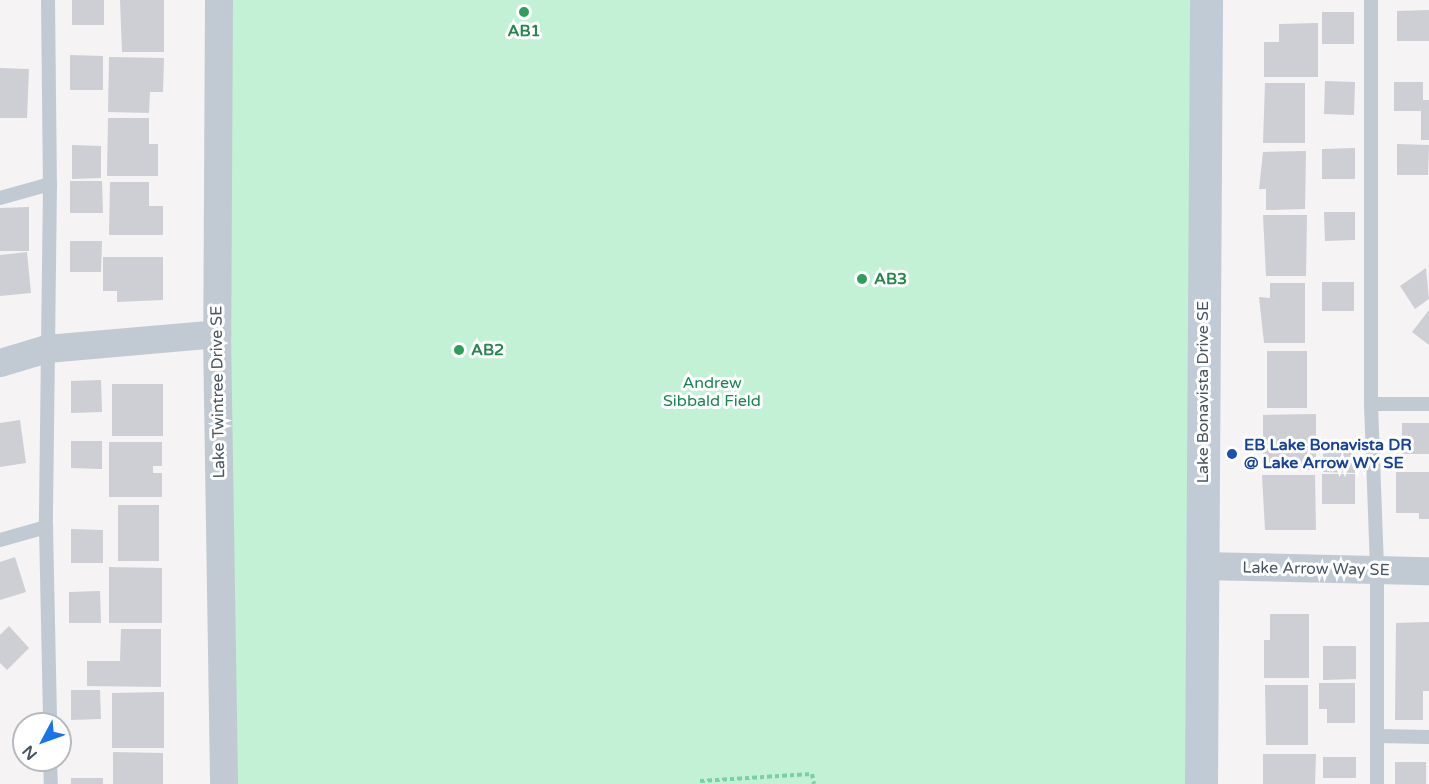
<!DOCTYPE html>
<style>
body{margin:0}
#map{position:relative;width:1429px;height:784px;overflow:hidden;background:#f5f3f3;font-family:"Varela Round",sans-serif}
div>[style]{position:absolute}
.green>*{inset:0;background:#c3f1d5}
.building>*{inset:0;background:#cdcfd5}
.path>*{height:4px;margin-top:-2px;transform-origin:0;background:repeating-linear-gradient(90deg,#7ad0a6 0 4.5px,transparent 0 7.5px)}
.lane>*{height:14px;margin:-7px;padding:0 7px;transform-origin:7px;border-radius:7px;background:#c1cad2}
.street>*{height:28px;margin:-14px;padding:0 14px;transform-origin:14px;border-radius:14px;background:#c1cad2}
.secondary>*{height:33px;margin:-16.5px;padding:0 16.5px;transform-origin:16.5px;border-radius:16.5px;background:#c1cbd6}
.dots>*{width:16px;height:16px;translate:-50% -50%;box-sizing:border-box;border:3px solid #fff;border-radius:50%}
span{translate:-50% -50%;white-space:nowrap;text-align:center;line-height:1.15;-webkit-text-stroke:6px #fff;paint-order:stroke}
.leisure-label{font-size:16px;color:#27864d;font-weight:700}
.left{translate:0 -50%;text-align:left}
.park-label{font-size:16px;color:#17864f}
.street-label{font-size:16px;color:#4a5661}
.transit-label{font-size:16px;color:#164399;font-weight:700}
.north{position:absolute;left:12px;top:712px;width:60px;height:60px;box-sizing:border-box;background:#fff;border:2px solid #b7bbc0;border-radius:50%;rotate:229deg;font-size:16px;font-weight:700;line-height:24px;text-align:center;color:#4a5661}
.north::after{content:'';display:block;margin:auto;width:21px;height:27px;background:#1a73e8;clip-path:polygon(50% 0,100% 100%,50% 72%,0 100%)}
</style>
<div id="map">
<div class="green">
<div style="clip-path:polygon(219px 0,1206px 0,1202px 784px,224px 784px)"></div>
</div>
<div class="building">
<div style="clip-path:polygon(72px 0,104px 0,104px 25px,72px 25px)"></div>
<div style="clip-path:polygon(120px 0,164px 0,164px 52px,122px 52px)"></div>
<div style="clip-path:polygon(1429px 10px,1429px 41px,1397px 41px,1397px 11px)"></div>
<div style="clip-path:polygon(1322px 12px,1354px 12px,1354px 44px,1322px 44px)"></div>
<div style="clip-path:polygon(1318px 23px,1318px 77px,1264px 77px,1264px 42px,1279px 42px,1279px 24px)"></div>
<div style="clip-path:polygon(70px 55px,103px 56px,103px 90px,70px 90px)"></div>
<div style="clip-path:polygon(109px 57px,164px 58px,163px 92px,150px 92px,149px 113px,108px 112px)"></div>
<div style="clip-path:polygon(0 68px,29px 69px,27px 118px,0 118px)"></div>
<div style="clip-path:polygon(1325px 81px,1355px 82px,1354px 115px,1324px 114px)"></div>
<div style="clip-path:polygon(1394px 82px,1423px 82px,1423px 100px,1429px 100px,1429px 140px,1421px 140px,1421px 111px,1394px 111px)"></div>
<div style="clip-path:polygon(1265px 83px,1305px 83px,1305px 143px,1263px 143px)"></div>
<div style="clip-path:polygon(108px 118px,149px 118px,149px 144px,158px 144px,158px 176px,107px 176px)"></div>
<div style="clip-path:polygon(1397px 144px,1429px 145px,1428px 175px,1397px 175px)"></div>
<div style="clip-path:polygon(72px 145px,101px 146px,101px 178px,72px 179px)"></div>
<div style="clip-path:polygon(1355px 148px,1355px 179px,1322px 179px,1322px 149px)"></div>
<div style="clip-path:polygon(1306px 151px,1305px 209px,1266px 210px,1266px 189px,1259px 189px,1263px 152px)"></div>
<div style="clip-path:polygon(70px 181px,102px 181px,103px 213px,70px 213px)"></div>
<div style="clip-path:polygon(110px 182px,149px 182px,149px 206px,163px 206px,163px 235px,109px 235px)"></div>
<div style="clip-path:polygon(29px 207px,29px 251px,0 251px,0 208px)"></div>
<div style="clip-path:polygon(1324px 212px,1355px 212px,1355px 240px,1325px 241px)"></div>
<div style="clip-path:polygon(1263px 215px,1307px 215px,1306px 276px,1266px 276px)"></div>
<div style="clip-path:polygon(70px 241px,102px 241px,101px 272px,70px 272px)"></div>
<div style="clip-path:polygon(27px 252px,31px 293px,0 296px,0 255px)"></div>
<div style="clip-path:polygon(103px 257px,163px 257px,163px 300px,117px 302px,117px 291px,103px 291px)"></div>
<div style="clip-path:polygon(1426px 268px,1429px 299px,1415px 309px,1400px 286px)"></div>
<div style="clip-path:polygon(1322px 282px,1354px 282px,1354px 311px,1322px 311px)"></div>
<div style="clip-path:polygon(1270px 283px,1305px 283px,1305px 343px,1264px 343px,1259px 297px,1270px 298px)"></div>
<div style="clip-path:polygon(1429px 310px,1429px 345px,1412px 332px)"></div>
<div style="clip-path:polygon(1267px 351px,1307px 351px,1307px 408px,1267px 408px)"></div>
<div style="clip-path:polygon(101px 380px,102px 412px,71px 413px,71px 381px)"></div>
<div style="clip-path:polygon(112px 384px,163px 384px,163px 436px,112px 436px)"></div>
<div style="clip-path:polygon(1316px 414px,1316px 470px,1263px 469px,1263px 415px)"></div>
<div style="clip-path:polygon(20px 420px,26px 463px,0 467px,0 423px)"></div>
<div style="clip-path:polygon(1402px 423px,1429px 423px,1429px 454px,1402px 454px)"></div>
<div style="clip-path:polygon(71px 441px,102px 441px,102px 469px,71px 468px)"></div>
<div style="clip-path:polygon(109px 442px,162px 442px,162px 466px,153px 466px,153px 473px,162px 473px,162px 497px,109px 497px)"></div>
<div style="clip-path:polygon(1323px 446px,1355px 446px,1355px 473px,1323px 472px)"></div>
<div style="clip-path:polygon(1396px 472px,1429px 472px,1429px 519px,1419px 519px,1419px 513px,1396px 513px)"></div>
<div style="clip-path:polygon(1322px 474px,1355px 474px,1355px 504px,1322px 504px)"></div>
<div style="clip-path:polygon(1262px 475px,1315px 475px,1316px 530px,1265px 530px)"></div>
<div style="clip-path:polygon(118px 505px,159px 505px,159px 561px,118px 561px)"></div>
<div style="clip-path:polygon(71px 529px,103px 530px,103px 563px,71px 563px)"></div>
<div style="clip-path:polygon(15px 557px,26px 592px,0 600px,0 562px)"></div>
<div style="clip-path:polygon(109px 567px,162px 568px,162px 623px,109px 623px)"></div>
<div style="clip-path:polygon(100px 591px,101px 623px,69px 623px,69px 592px)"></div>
<div style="clip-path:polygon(1270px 614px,1309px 614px,1309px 678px,1264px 678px,1264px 640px,1270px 640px)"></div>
<div style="clip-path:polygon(1429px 622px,1429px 691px,1423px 691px,1423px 720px,1395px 720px,1396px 623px)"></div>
<div style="clip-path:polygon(9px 626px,29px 648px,7px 670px,0 663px,0 635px)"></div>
<div style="clip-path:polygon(121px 629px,161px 629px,161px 687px,87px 686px,87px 661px,120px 661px)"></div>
<div style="clip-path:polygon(1323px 646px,1356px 646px,1356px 679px,1323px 680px)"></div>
<div style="clip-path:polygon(1319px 683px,1355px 683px,1355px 723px,1327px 723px,1327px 709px,1319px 709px)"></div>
<div style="clip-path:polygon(1265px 685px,1308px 685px,1308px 745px,1266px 745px)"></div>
<div style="clip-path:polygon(71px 690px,100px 690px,101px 719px,71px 720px)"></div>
<div style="clip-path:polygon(164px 692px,164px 748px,112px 748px,112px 693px)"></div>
<div style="clip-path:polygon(113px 752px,163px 753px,163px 784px,113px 784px)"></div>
<div style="clip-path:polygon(1263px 754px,1316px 754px,1315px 784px,1263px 784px)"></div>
<div style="clip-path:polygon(1323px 757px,1356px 757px,1356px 778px,1323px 778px)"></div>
<div style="clip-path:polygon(1395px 762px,1426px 762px,1426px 784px,1395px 784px)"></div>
<div style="clip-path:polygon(71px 778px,103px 778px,103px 784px,71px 784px)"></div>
</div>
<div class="path">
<div style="left:700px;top:781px;width:112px;rotate:-3.6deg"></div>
<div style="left:812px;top:774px;width:10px;rotate:79deg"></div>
</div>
<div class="lane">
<div style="left:48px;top:0;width:184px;rotate:89.4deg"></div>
<div style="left:50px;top:184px;width:343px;rotate:90.7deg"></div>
<div style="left:46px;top:527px;width:197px;rotate:88.8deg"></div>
<div style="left:1371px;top:0;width:404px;rotate:90deg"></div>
<div style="left:1371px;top:404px;width:167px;rotate:87.9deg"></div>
<div style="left:1377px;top:571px;width:213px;rotate:90deg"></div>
<div style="left:0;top:198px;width:52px;rotate:-15.6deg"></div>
<div style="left:1371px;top:404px;width:58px"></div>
<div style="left:0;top:540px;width:48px;rotate:-15.8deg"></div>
<div style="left:1377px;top:736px;width:52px;rotate:1.1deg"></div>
<div style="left:50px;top:760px;width:24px;rotate:88deg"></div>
</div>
<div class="street">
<div style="left:219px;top:0;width:334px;rotate:90.3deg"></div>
<div style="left:217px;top:334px;width:450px;rotate:89.1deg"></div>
<div style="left:0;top:363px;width:49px;rotate:-16.6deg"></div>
<div style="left:47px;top:349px;width:171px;rotate:-5deg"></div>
<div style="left:1202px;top:566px;width:227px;rotate:1.3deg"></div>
</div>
<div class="secondary">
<div style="left:1201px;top:784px;width:784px;rotate:-89.63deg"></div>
</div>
<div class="dots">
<div style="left:524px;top:12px;background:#2e9e5b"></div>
<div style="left:862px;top:279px;background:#2e9e5b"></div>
<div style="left:459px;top:350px;background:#2e9e5b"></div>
<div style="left:1232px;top:454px;background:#1a4fb4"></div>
</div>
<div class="leisure-label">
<span style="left:524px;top:31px">AB1</span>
<span class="left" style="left:874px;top:279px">AB3</span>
<span class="left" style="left:471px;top:350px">AB2</span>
</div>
<div class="park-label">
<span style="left:712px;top:392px">Andrew<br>Sibbald Field</span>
</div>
<div class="street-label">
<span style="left:218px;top:392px;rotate:-91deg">Lake Twintree Drive SE</span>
<span style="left:1203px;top:392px;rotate:-90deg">Lake Bonavista Drive SE</span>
<span style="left:1316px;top:569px;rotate:1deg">Lake Arrow Way SE</span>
</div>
<div class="transit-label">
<span class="left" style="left:1244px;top:454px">EB Lake Bonavista DR<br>@ Lake Arrow WY SE</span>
</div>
<div class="north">N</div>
</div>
